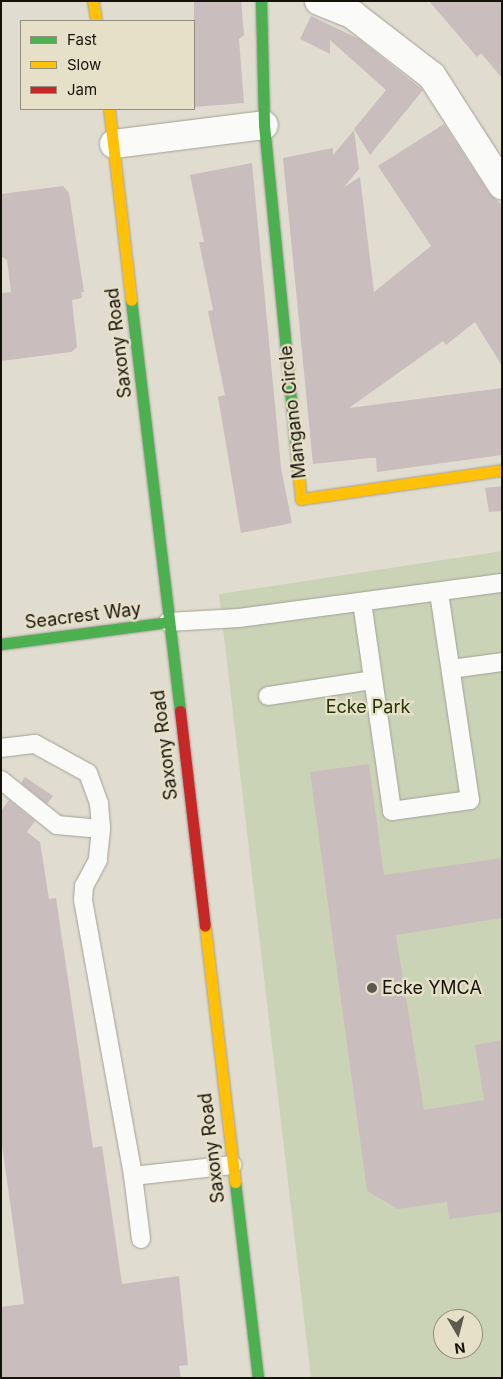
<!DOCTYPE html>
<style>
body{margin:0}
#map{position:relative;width:503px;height:1379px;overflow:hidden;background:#e0dcd0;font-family:Inter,sans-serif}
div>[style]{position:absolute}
.green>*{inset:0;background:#cbd3b7}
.building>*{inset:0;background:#c9bebd}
.roads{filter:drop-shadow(0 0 1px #a3a096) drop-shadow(0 0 1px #a3a096)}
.lane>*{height:18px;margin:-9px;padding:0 9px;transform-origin:9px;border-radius:9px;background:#fafaf8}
.street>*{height:28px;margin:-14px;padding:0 14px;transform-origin:14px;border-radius:14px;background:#fafaf8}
.fast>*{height:11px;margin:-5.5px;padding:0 5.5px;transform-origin:5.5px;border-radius:5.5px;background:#4caf50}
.slow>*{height:11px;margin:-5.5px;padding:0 5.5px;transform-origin:5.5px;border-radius:5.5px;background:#ffc107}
.jam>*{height:11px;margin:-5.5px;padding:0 5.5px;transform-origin:5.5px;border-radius:5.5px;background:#c62828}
.dots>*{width:14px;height:14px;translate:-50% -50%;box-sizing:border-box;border:2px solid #e7e0c9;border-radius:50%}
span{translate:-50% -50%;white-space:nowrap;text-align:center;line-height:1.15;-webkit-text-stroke:4.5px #e7e0c9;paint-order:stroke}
.street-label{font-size:18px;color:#15120a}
.park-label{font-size:18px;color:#233402}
.poi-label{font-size:18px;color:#15120a}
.left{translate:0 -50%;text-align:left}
.frame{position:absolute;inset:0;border:2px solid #15120a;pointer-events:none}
.legend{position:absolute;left:20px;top:20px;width:175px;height:90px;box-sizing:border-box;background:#e7e0c9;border:1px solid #938e7d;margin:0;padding:6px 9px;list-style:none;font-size:15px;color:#15120a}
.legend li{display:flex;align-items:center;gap:10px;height:25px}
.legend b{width:25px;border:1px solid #938e7d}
.north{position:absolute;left:433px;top:1309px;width:50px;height:50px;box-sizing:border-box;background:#e7e0c9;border:1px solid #938e7d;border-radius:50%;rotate:172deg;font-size:14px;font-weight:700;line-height:20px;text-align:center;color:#15120a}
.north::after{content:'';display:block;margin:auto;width:18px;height:22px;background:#5c594f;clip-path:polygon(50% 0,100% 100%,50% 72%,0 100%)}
</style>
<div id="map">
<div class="green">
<div style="clip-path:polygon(evenodd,502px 551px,502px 1378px,311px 1378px,219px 594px,502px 551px,443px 1319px,473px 1319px,473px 1349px,443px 1349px,443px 1319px)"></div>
</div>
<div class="building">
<div style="clip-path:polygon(194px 1px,241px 1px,244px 35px,239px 39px,244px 103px,194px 107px)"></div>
<div style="clip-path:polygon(429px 1px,502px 1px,502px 78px,481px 53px,477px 57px)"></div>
<div style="clip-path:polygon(311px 16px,359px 39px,423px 90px,370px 155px,354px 129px,386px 90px,330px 40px,330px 54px,300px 39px)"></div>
<div style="clip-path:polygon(444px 124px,489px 193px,502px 205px,502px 366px,475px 322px,446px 345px,443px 341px,349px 408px,502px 388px,502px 455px,377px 472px,376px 458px,370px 458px,313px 464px,283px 158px,333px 148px,333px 155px,354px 130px,359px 169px,344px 187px,360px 177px,374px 292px,431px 246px,378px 166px)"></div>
<div style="clip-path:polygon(252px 163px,281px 468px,292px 523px,241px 533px,218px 397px,225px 395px,208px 311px,213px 310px,199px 242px,204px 242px,190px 175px)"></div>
<div style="clip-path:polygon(63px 186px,69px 193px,84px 292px,81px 292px,82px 298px,72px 300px,77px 347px,71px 352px,1px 361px,1px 293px,11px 292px,7px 260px,1px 256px,1px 194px)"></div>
<div style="clip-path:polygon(502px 486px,502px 511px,489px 512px,485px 488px)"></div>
<div style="clip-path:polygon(369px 764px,384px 875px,502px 858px,502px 918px,396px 935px,424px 1110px,484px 1100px,475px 1045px,502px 1040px,502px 1212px,449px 1219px,447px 1202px,398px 1209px,367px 1191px,310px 772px)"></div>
<div style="clip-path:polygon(25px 777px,53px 796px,47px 804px,21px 783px)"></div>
<div style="clip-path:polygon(9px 800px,35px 821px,27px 832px,40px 842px,49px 899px,56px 898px,93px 1148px,102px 1146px,122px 1284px,179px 1276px,188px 1365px,179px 1366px,181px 1378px,1px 1378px,1px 1307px,24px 1304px,1px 1137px,1px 811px)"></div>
</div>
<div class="roads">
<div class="lane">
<div style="left:362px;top:602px;width:211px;rotate:81.8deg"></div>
<div style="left:392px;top:811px;width:79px;rotate:-8deg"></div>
<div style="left:470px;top:800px;width:209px;rotate:-98.5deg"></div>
<div style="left:168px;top:622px;width:71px;rotate:-3.2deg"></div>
<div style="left:239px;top:618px;width:265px;rotate:-7.6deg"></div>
<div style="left:451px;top:669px;width:51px;rotate:-7.8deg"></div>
<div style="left:268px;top:696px;width:106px;rotate:-8.7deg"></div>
<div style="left:1px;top:748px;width:34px;rotate:-7deg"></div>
<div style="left:35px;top:744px;width:60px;rotate:28.7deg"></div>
<div style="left:88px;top:773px;width:33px;rotate:70deg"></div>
<div style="left:99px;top:804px;width:25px;rotate:85deg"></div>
<div style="left:101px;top:829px;width:31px;rotate:96deg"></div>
<div style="left:98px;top:860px;width:30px;rotate:118deg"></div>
<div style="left:84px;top:886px;width:14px;rotate:94deg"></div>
<div style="left:83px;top:900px;width:280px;rotate:79.7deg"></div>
<div style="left:1px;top:780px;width:72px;rotate:38.8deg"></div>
<div style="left:57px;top:825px;width:44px;rotate:5.2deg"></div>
<div style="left:141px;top:1239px;width:64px;rotate:-97.2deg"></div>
<div style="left:133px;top:1176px;width:100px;rotate:-6.3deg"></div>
</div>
<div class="street">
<div style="left:319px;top:1px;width:37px;rotate:22deg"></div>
<div style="left:353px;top:15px;width:100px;rotate:37.7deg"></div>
<div style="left:432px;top:76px;width:130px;rotate:57.3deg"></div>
<div style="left:114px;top:144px;width:151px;rotate:-7.2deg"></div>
</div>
<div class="fast">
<div style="left:261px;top:1px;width:124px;rotate:88.6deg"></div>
<div style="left:264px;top:125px;width:328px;rotate:84.4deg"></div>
<div style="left:131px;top:300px;width:414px;rotate:83.2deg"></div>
<div style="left:1px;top:644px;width:168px;rotate:-7.5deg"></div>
<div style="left:235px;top:1182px;width:197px;rotate:83.3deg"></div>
</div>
<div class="slow">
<div style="left:93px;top:1px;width:20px;rotate:81deg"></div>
<div style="left:109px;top:109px;width:192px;rotate:83.4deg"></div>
<div style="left:296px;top:451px;width:48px;rotate:84.1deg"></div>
<div style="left:301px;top:499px;width:203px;rotate:-8.2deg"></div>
<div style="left:205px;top:926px;width:258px;rotate:83.3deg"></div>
</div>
<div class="jam">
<div style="left:180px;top:711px;width:216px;rotate:83.4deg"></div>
</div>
</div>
<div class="dots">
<div style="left:372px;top:988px;background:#5c594f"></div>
</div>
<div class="street-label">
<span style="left:119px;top:343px;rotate:-97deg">Saxony Road</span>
<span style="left:293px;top:412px;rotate:-96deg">Mangano Circle</span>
<span style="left:83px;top:616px;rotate:-7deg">Seacrest Way</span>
<span style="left:165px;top:745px;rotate:-97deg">Saxony Road</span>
<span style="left:212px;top:1148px;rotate:-97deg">Saxony Road</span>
</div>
<div class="park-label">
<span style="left:368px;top:707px">Ecke Park</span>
</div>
<div class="poi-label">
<span class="left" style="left:382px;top:988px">Ecke YMCA</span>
</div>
<div class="frame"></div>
<ul class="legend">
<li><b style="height:6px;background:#4caf50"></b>Fast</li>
<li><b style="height:6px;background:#ffc107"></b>Slow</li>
<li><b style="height:6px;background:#c62828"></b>Jam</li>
</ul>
<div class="north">N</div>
</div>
